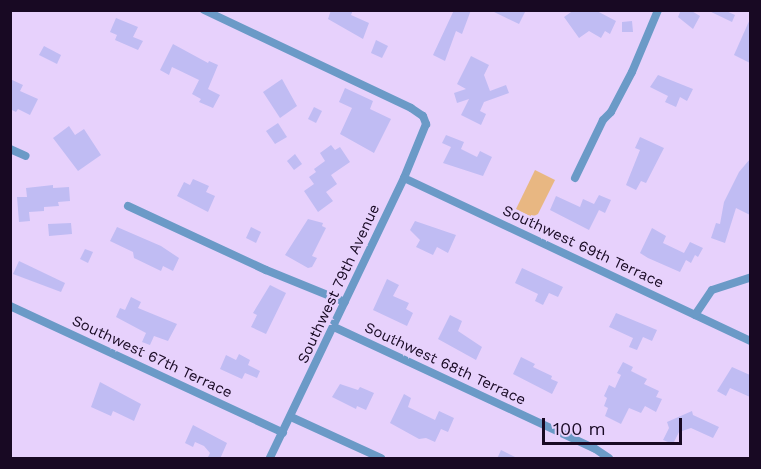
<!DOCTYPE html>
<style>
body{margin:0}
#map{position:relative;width:761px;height:469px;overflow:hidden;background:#e7d1fc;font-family:"Work Sans",sans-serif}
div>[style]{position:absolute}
.green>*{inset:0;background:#e8b782}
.building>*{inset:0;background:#c0bcf3}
.minor>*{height:8px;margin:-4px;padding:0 4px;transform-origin:4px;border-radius:4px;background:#6b9ac7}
span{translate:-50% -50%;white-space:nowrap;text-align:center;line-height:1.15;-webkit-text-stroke:5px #e7d1fc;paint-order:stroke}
.street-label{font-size:15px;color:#180923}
.frame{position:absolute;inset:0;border:12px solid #180923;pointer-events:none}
.scale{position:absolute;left:542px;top:418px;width:140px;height:27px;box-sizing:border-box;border:3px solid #180923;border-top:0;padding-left:8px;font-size:18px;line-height:21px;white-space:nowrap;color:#180923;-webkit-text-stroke:4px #e7d1fc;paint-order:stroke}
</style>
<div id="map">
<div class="green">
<div style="clip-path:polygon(535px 170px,555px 180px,538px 214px,532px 217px,516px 209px)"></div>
</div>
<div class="building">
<div style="clip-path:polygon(331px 10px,353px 10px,351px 15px,369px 23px,363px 39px,328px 19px)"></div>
<div style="clip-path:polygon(454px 10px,471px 10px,462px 34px,456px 31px,445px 61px,433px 55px)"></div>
<div style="clip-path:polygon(490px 10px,526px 10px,519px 24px)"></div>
<div style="clip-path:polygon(574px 10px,595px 10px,616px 21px,610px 34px,605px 31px,601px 38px,589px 31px,579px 38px,564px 17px)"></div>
<div style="clip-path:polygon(681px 10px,690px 10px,700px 16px,693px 29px,678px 17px)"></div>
<div style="clip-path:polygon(707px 10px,724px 10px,735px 15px,732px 22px)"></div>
<div style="clip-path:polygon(116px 18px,138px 27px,133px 37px,143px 41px,138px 50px,115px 40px,117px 35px,110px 32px)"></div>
<div style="clip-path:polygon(750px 19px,750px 63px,734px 55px)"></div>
<div style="clip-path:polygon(632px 21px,633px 32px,622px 32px,622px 22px)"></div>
<div style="clip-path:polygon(376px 40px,388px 46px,382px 58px,371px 53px)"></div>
<div style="clip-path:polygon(173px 44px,208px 63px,209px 61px,218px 65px,208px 89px,220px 95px,213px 108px,199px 102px,201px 99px,192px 94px,199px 80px,172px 67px,169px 75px,160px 70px)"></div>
<div style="clip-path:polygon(44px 46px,61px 55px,57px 64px,39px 55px)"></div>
<div style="clip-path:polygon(471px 56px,489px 65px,484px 75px,490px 91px,506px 85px,509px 93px,484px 102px,480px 111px,486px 114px,481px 125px,461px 115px,469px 99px,457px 103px,454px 93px,466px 89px,457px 84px)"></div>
<div style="clip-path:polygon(658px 75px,693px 89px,687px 101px,680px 97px,676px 107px,665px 102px,668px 96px,650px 87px)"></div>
<div style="clip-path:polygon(10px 79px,23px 85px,20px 91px,38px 99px,30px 115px,18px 109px,16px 112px,10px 109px)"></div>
<div style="clip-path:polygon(282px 79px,297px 106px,280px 118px,263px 92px)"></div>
<div style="clip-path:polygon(345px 88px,373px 101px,370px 109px,391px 119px,374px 153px,340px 134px,352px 108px,339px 102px)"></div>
<div style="clip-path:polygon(314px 107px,322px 111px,316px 123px,308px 119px)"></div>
<div style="clip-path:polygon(278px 123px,287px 137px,275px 144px,266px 131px)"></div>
<div style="clip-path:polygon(69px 126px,75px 135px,84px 129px,101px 155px,78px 171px,53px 138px)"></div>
<div style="clip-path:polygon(446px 135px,464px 142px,461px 149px,477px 157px,480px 151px,492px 157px,483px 176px,443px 163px,451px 147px,442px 143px)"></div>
<div style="clip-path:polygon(640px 137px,664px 148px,646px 183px,641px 181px,636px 190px,626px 185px,640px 150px,635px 148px)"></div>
<div style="clip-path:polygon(331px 145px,335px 150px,340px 147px,350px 162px,331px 175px,337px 184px,326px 192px,333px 201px,318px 212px,304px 191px,314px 184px,309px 177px,316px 172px,314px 169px,325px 161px,320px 153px)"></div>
<div style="clip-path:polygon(295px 154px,302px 164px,294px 170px,287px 161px)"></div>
<div style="clip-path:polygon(750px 159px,750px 215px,736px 208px,725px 243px,711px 238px,716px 223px,720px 224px,724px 202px,739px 172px)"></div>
<div style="clip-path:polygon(193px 179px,209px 186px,206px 192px,215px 196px,208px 212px,177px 196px,184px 182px,190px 185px)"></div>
<div style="clip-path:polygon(53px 185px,53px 188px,69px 187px,70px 201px,58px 202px,59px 206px,44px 207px,44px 211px,29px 212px,30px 221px,19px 222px,17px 197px,27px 197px,26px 188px)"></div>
<div style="clip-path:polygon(599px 195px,611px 200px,605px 213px,599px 210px,589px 230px,550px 210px,556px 196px,580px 207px,583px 199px,594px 204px)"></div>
<div style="clip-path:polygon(308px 219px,323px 223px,322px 226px,326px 228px,312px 256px,317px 258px,312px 267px,308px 268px,285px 255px)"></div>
<div style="clip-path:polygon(415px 221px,456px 235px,448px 253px,437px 247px,433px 255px,416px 247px,420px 240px,410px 230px)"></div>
<div style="clip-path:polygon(71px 223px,72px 234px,49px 236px,48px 224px)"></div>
<div style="clip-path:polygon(117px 227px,161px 246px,179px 258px,173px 271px,163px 266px,161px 271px,134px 258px,133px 252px,110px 241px)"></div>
<div style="clip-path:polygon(251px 227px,261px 232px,256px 243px,246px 238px)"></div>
<div style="clip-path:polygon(652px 228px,666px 236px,663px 243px,684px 253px,690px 242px,703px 248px,698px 257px,695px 255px,691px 263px,686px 260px,680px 272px,648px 258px,640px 253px)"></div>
<div style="clip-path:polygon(85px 249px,93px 252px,88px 263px,80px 259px)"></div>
<div style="clip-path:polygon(19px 261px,65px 283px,61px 292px,13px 274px)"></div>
<div style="clip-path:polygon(522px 268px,563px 287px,558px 297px,549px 293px,543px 305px,535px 301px,538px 294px,515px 283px)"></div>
<div style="clip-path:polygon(387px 279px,399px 285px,393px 296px,409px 303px,406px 309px,413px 313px,407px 326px,373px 310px)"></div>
<div style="clip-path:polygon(270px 285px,286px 293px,266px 334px,251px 327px,257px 315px,253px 313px)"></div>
<div style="clip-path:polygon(131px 297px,141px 302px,138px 308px,177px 324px,168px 341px,154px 336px,150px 345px,142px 342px,146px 333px,116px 317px,120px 308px,125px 310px)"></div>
<div style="clip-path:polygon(616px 313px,657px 330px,652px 341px,643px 337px,637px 350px,629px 347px,633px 338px,609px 327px)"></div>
<div style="clip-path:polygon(450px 315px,462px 321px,458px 331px,482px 347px,476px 360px,438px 339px)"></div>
<div style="clip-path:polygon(239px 354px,250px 360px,248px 365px,260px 371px,257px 378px,245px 373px,242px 379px,220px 369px,226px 355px,236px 360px)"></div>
<div style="clip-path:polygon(521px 357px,535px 364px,533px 367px,552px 376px,551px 379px,558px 382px,552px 394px,513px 374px)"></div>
<div style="clip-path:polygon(623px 362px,633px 367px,631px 371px,647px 379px,644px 384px,659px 391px,656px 397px,662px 399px,656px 412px,645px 406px,641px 413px,629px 408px,621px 424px,605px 416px,608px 408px,604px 406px,607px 398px,604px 396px,609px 385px,615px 388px,621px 375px,617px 373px)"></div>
<div style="clip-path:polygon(732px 367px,750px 375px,750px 397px,730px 388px,726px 396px,717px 391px)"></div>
<div style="clip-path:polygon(100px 382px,141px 404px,134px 421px,113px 411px,111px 416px,91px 407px)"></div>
<div style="clip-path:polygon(340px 384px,358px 390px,360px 387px,374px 393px,366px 410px,357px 406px,356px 409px,332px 397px)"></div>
<div style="clip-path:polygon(404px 394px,411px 398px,408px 407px,435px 420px,439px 411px,454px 418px,448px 432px,441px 429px,435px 442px,426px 438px,419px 439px,390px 423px)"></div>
<div style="clip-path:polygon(692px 411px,693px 415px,719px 427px,713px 438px,691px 428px,679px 432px,673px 444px,663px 440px,669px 428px,667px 422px)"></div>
<div style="clip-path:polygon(193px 425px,227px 443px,220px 459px,207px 459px,210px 453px,204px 446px,195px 442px,193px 447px,185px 443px)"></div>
<div style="clip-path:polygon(501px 450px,519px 459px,497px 459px)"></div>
</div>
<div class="minor">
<div style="left:204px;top:10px;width:229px;rotate:25.3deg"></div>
<div style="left:411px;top:108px;width:14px;rotate:34deg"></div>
<div style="left:423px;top:116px;width:9px;rotate:69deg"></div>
<div style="left:426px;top:124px;width:58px;rotate:112.2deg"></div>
<div style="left:404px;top:178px;width:310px;rotate:115.6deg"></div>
<div style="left:10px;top:149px;width:17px;rotate:24deg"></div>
<div style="left:404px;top:178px;width:382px;rotate:25.2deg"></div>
<div style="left:575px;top:178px;width:64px;rotate:-64.2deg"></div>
<div style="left:603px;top:120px;width:11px;rotate:-45deg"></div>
<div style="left:611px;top:112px;width:45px;rotate:-62.3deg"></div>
<div style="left:632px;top:72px;width:67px;rotate:-67.2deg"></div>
<div style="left:128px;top:206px;width:152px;rotate:24.9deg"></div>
<div style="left:266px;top:270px;width:85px;rotate:22.1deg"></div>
<div style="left:10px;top:306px;width:301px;rotate:24.9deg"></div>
<div style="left:695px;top:315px;width:30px;rotate:-56deg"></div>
<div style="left:712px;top:290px;width:40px;rotate:-18deg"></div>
<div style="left:334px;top:327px;width:287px;rotate:25deg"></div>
<div style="left:594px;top:448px;width:18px;rotate:34deg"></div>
<div style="left:291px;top:417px;width:99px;rotate:24.5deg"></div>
</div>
<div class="street-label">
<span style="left:583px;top:247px;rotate:25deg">Southwest 69th Terrace</span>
<span style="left:339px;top:284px;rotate:-65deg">Southwest 79th Avenue</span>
<span style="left:152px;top:357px;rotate:25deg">Southwest 67th Terrace</span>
<span style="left:445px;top:364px;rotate:25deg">Southwest 68th Terrace</span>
</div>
<div class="frame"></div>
<div class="scale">100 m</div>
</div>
